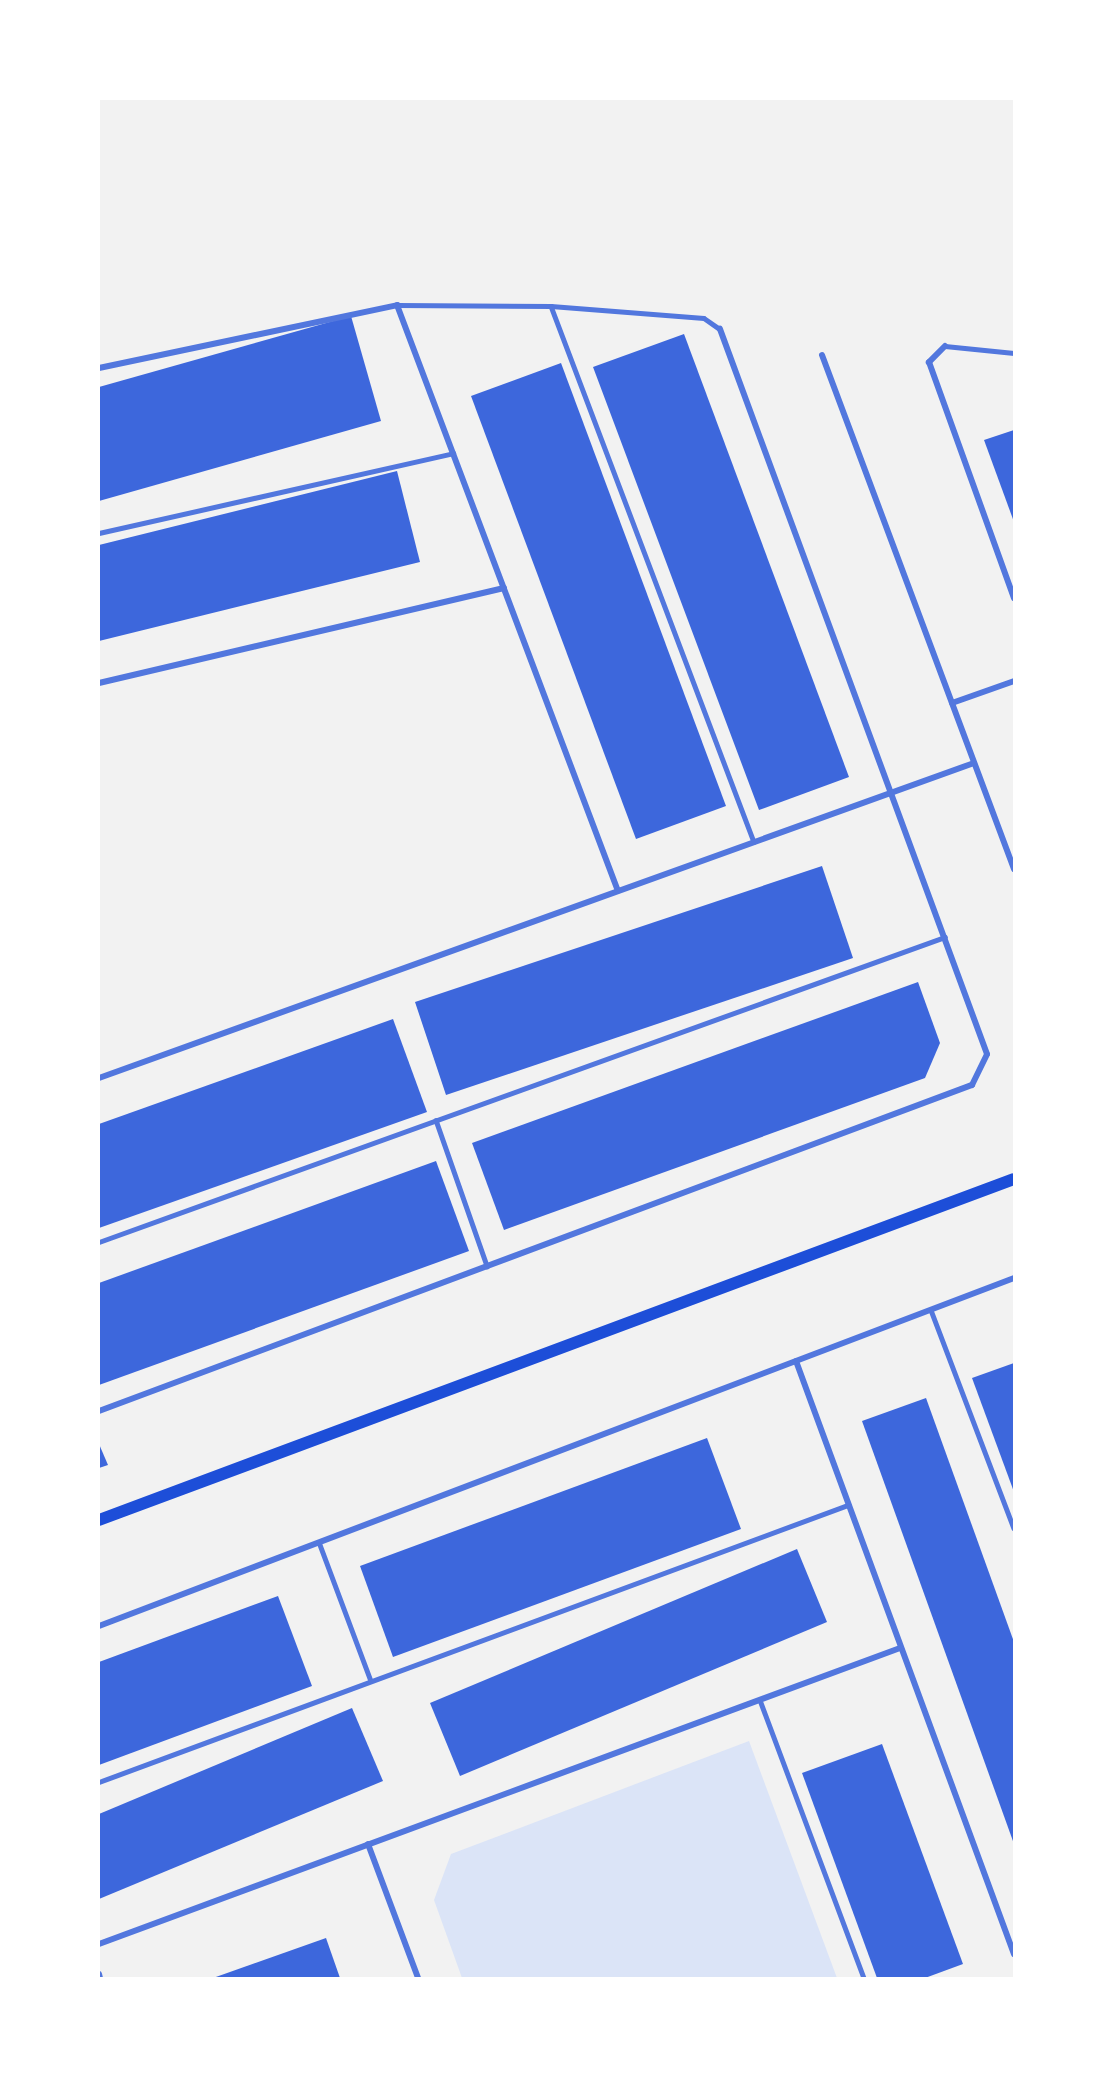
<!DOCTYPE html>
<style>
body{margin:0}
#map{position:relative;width:1113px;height:2077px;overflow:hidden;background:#f2f2f2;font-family:Montserrat,sans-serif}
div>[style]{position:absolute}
.green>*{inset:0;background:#dbe4f7}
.building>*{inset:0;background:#3d67dc}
.service>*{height:4.5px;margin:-2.25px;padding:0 2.25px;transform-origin:2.25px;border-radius:2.25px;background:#5277de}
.minor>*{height:6px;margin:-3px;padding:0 3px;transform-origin:3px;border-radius:3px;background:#5277de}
.secondary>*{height:12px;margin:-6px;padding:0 6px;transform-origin:6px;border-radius:6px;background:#1d4ed8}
span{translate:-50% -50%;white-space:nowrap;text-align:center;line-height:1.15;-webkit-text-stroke:6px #fff;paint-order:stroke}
.frame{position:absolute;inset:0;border:100px solid #fff;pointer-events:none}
</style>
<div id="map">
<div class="green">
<div style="clip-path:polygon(749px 1741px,837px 1978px,462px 1978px,434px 1900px,451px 1854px)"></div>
</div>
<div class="building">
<div style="clip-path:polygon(351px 316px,381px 421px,99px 501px,99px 387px)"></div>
<div style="clip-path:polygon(684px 334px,849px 777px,759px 810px,593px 367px)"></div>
<div style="clip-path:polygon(561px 363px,726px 806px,636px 839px,471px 396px)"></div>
<div style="clip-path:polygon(1014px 430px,1014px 522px,984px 440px)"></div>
<div style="clip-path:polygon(397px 471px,420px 562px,99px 641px,99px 545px)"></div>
<div style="clip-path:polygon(822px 866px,853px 958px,446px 1095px,415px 1002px)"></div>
<div style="clip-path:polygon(918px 982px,940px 1043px,925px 1078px,504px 1230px,472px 1143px)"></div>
<div style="clip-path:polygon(393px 1019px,427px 1112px,99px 1228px,99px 1124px)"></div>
<div style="clip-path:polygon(436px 1161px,469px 1251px,99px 1385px,99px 1283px)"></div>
<div style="clip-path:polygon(1014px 1363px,1014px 1492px,972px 1378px)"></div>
<div style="clip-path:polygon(926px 1398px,1014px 1642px,1014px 1844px,862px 1421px)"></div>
<div style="clip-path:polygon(707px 1438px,741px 1529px,393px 1657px,360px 1566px)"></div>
<div style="clip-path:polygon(99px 1444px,108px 1465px,99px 1468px)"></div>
<div style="clip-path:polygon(797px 1549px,827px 1622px,460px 1776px,430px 1703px)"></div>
<div style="clip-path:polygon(278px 1596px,312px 1686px,99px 1765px,99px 1662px)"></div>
<div style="clip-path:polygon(352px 1708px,383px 1781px,99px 1899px,99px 1814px)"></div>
<div style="clip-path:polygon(882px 1744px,963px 1964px,925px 1978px,877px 1978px,802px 1773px)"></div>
<div style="clip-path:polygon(326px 1938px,340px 1978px,213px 1978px)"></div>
</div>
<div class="service">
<div style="left:397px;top:305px;width:154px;rotate:0.4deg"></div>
<div style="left:551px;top:306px;width:153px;rotate:4.5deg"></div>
<div style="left:704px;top:318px;width:19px;rotate:35deg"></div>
<div style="left:551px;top:306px;width:573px;rotate:69.26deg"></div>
<div style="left:945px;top:346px;width:69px;rotate:5.8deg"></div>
<div style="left:99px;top:533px;width:363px;rotate:-12.7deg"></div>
<div style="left:436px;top:1120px;width:155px;rotate:70.7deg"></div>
<div style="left:99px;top:1242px;width:899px;rotate:-19.83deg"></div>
<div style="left:931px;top:1310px;width:233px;rotate:69.2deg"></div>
<div style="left:319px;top:1542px;width:148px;rotate:69.5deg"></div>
<div style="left:760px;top:1700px;width:297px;rotate:69.5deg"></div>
<div style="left:99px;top:1782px;width:799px;rotate:-20.3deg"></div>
</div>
<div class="minor">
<div style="left:945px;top:346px;width:23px;rotate:135deg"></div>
<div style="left:929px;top:362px;width:251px;rotate:70.2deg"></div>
<div style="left:822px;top:355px;width:549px;rotate:69.52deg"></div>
<div style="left:99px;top:368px;width:305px;rotate:-11.9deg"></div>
<div style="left:397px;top:305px;width:626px;rotate:69.34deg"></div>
<div style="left:99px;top:683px;width:416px;rotate:-13.2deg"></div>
<div style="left:952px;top:703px;width:66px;rotate:-19.5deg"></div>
<div style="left:99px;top:1078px;width:930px;rotate:-19.8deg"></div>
<div style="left:796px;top:1361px;width:632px;rotate:69.82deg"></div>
<div style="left:99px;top:1411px;width:932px;rotate:-20.48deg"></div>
<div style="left:972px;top:1085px;width:34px;rotate:-64deg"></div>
<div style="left:987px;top:1054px;width:773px;rotate:-110.22deg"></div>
<div style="left:99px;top:1626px;width:979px;rotate:-20.82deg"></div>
<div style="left:368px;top:1844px;width:143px;rotate:69.5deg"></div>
<div style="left:99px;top:1944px;width:854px;rotate:-20.28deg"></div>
<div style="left:99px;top:1974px;width:4px;rotate:76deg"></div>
</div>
<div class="secondary">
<div style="left:99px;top:1520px;width:976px;rotate:-20.44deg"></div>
</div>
<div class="frame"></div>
</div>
